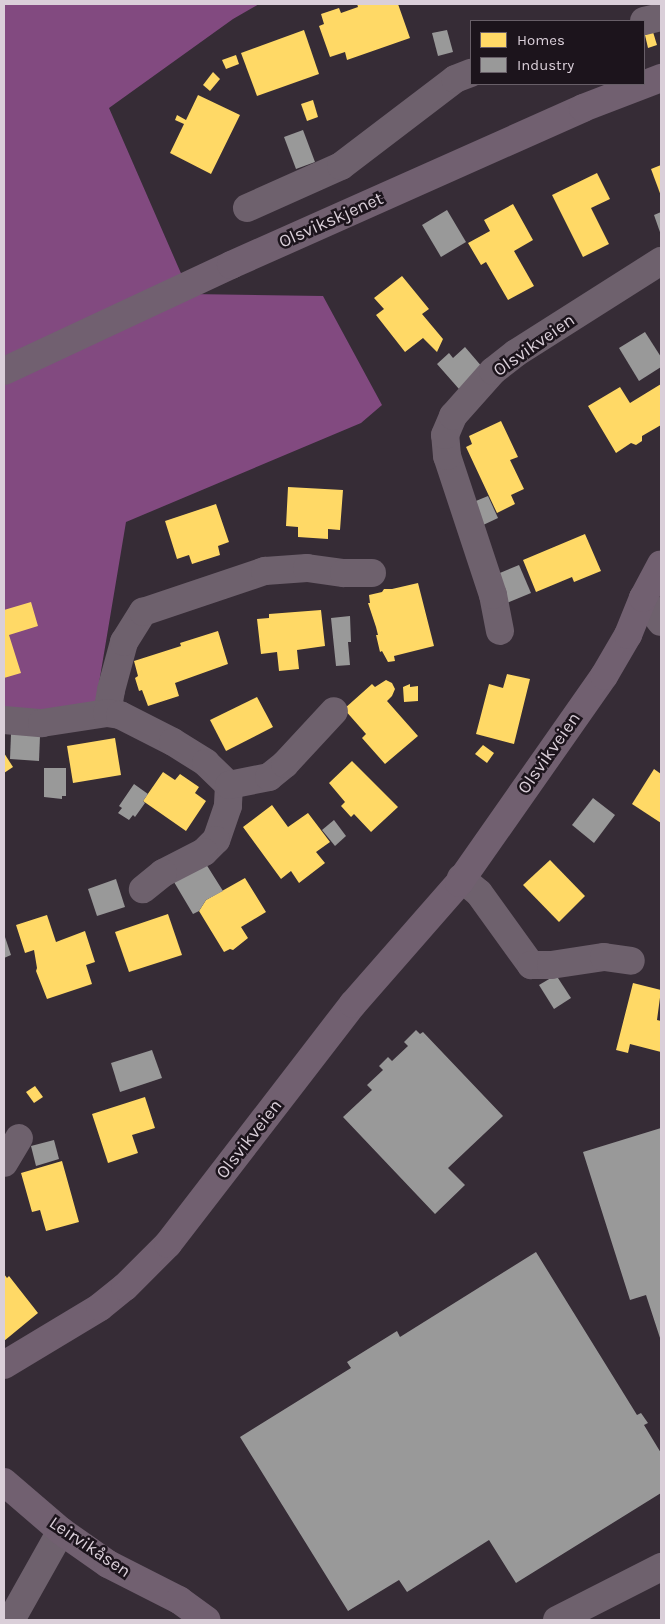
<!DOCTYPE html>
<meta charset="utf-8">
<style>
body{margin:0}
#map{position:relative;width:665px;height:1624px;overflow:hidden;background:#362c36;font-family:Karla,sans-serif}
div>[style]{position:absolute}
.forest>*{inset:0;background:#824a80}
.homes>*{inset:0;background:#ffd966}
.industry>*{inset:0;background:#999}
.minor>*{height:28px;margin:-14px;padding:0 14px;transform-origin:14px;border-radius:14px;background:#6e616d}
.major>*{height:28px;margin:-14px;padding:0 14px;transform-origin:14px;border-radius:14px;background:#716070}
span{translate:-50% -50%;white-space:nowrap;text-align:center;line-height:1.15;-webkit-text-stroke:5px #1c141c;paint-order:stroke}
.street-label{font-size:18px;color:#dacfd9}
.frame{position:absolute;inset:0;border:5px solid #dacfd9;pointer-events:none}
.legend{position:absolute;left:470px;top:20px;width:175px;height:65px;box-sizing:border-box;background:#1c141c;border:1px solid #685f68;margin:0;padding:6px 9px;list-style:none;font-size:15px;color:#dacfd9}
.legend li{display:flex;align-items:center;gap:10px;height:25px}
.legend b{width:25px;border:1px solid #685f68}
</style>
<div id="map">
<div class="forest">
<div style="clip-path:polygon(4px 4px,259px 4px,233px 19px,109px 108px,190px 294px,323px 296px,382px 405px,361px 423px,126px 522px,94px 713px,4px 713px)"></div>
</div>
<div class="homes">
<div style="clip-path:polygon(357px 4px,398px 4px,410px 38px,347px 60px,345px 52px,330px 57px,319px 26px,324px 24px,321px 14px,339px 8px,341px 13px,358px 7px)"></div>
<div style="clip-path:polygon(304px 30px,319px 74px,257px 96px,241px 53px)"></div>
<div style="clip-path:polygon(653px 32px,657px 45px,648px 48px,645px 35px)"></div>
<div style="clip-path:polygon(236px 55px,239px 64px,226px 69px,222px 60px)"></div>
<div style="clip-path:polygon(213px 72px,220px 79px,210px 91px,203px 85px)"></div>
<div style="clip-path:polygon(198px 95px,240px 115px,211px 174px,170px 153px,184px 124px,175px 120px,177px 115px,186px 120px)"></div>
<div style="clip-path:polygon(313px 100px,318px 117px,307px 121px,301px 104px)"></div>
<div style="clip-path:polygon(661px 165px,661px 196px,651px 169px)"></div>
<div style="clip-path:polygon(597px 173px,610px 199px,591px 208px,609px 244px,583px 257px,552px 195px)"></div>
<div style="clip-path:polygon(513px 204px,533px 240px,514px 251px,534px 286px,508px 300px,486px 262px,481px 265px,468px 243px,490px 231px,484px 220px)"></div>
<div style="clip-path:polygon(402px 276px,429px 309px,422px 314px,443px 339px,437px 352px,423px 338px,405px 352px,376px 315px,384px 309px,374px 298px)"></div>
<div style="clip-path:polygon(661px 384px,661px 425px,642px 436px,642px 441px,636px 445px,631px 443px,616px 453px,588px 406px,620px 387px,630px 403px)"></div>
<div style="clip-path:polygon(501px 421px,518px 457px,510px 460px,524px 489px,511px 495px,515px 504px,497px 513px,466px 447px,472px 444px,469px 436px)"></div>
<div style="clip-path:polygon(288px 487px,343px 490px,340px 530px,328px 529px,328px 539px,298px 537px,298px 527px,286px 526px)"></div>
<div style="clip-path:polygon(216px 504px,229px 542px,218px 546px,220px 555px,192px 564px,189px 555px,177px 559px,165px 521px)"></div>
<div style="clip-path:polygon(585px 534px,601px 571px,574px 582px,572px 577px,536px 592px,523px 560px)"></div>
<div style="clip-path:polygon(418px 583px,434px 646px,394px 656px,395px 661px,388px 662px,382px 651px,380px 652px,376px 635px,378px 635px,376px 627px,368px 603px,370px 603px,369px 595px,382px 592px,384px 589px,392px 589px)"></div>
<div style="clip-path:polygon(31px 602px,38px 626px,9px 635px,21px 673px,4px 678px,4px 610px)"></div>
<div style="clip-path:polygon(321px 610px,325px 646px,297px 650px,299px 669px,279px 671px,277px 652px,261px 654px,257px 619px,269px 618px,269px 614px)"></div>
<div style="clip-path:polygon(218px 631px,228px 664px,175px 683px,179px 696px,148px 706px,142px 690px,139px 691px,135px 678px,138px 676px,134px 661px,181px 646px,180px 643px)"></div>
<div style="clip-path:polygon(507px 674px,530px 679px,514px 744px,476px 734px,489px 684px,503px 688px)"></div>
<div style="clip-path:polygon(386px 680px,392px 683px,395px 689px,392px 696px,387px 701px,418px 736px,385px 764px,362px 738px,366px 734px,344px 709px,372px 684px,375px 687px)"></div>
<div style="clip-path:polygon(410px 684px,410px 687px,418px 686px,418px 701px,404px 702px,403px 687px)"></div>
<div style="clip-path:polygon(257px 697px,273px 727px,226px 751px,210px 720px)"></div>
<div style="clip-path:polygon(115px 738px,121px 775px,73px 783px,67px 746px)"></div>
<div style="clip-path:polygon(483px 745px,494px 753px,487px 763px,475px 754px)"></div>
<div style="clip-path:polygon(4px 753px,13px 767px,4px 773px)"></div>
<div style="clip-path:polygon(352px 761px,398px 807px,371px 832px,354px 814px,351px 817px,341px 806px,345px 802px,329px 783px)"></div>
<div style="clip-path:polygon(654px 769px,661px 774px,661px 823px,632px 804px)"></div>
<div style="clip-path:polygon(163px 772px,175px 780px,180px 774px,199px 787px,195px 793px,206px 801px,186px 831px,143px 801px)"></div>
<div style="clip-path:polygon(272px 805px,288px 827px,308px 813px,330px 842px,316px 852px,325px 863px,299px 883px,291px 871px,281px 879px,243px 827px)"></div>
<div style="clip-path:polygon(550px 860px,585px 896px,559px 922px,523px 885px)"></div>
<div style="clip-path:polygon(245px 878px,266px 912px,241px 927px,248px 938px,233px 950px,230px 949px,224px 952px,199px 911px,206px 900px)"></div>
<div style="clip-path:polygon(168px 914px,182px 955px,129px 972px,115px 932px)"></div>
<div style="clip-path:polygon(47px 915px,56px 942px,85px 931px,95px 962px,86px 965px,92px 984px,47px 999px,36px 971px,37px 968px,34px 950px,25px 953px,16px 925px)"></div>
<div style="clip-path:polygon(633px 983px,661px 990px,657px 1020px,661px 1021px,661px 1052px,630px 1044px,628px 1053px,616px 1050px)"></div>
<div style="clip-path:polygon(35px 1086px,43px 1097px,34px 1103px,26px 1092px)"></div>
<div style="clip-path:polygon(145px 1097px,155px 1128px,132px 1135px,138px 1153px,108px 1163px,92px 1114px)"></div>
<div style="clip-path:polygon(62px 1161px,79px 1222px,46px 1231px,40px 1210px,32px 1212px,21px 1173px)"></div>
<div style="clip-path:polygon(4px 1274px,7px 1278px,9px 1276px,38px 1313px,4px 1341px)"></div>
</div>
<div class="industry">
<div style="clip-path:polygon(447px 30px,453px 52px,438px 56px,432px 33px)"></div>
<div style="clip-path:polygon(303px 130px,315px 162px,296px 169px,284px 137px)"></div>
<div style="clip-path:polygon(447px 210px,466px 242px,441px 257px,422px 225px)"></div>
<div style="clip-path:polygon(661px 212px,661px 235px,654px 215px)"></div>
<div style="clip-path:polygon(645px 332px,661px 357px,661px 367px,639px 381px,619px 348px)"></div>
<div style="clip-path:polygon(465px 347px,483px 368px,459px 389px,437px 364px,449px 353px,453px 358px)"></div>
<div style="clip-path:polygon(488px 496px,498px 518px,481px 526px,471px 503px)"></div>
<div style="clip-path:polygon(519px 565px,531px 593px,507px 603px,495px 575px)"></div>
<div style="clip-path:polygon(350px 616px,351px 642px,348px 642px,350px 665px,336px 666px,331px 618px)"></div>
<div style="clip-path:polygon(11px 734px,40px 736px,39px 761px,10px 759px)"></div>
<div style="clip-path:polygon(44px 768px,66px 768px,66px 796px,62px 796px,62px 799px,44px 797px)"></div>
<div style="clip-path:polygon(134px 784px,148px 794px,143px 801px,145px 803px,135px 817px,133px 815px,129px 820px,118px 813px,122px 808px,119px 806px)"></div>
<div style="clip-path:polygon(593px 798px,615px 815px,594px 843px,572px 825px)"></div>
<div style="clip-path:polygon(334px 820px,346px 836px,335px 846px,322px 830px)"></div>
<div style="clip-path:polygon(206px 864px,223px 891px,206px 900px,199px 911px,193px 914px,174px 882px)"></div>
<div style="clip-path:polygon(116px 879px,125px 907px,97px 916px,88px 889px)"></div>
<div style="clip-path:polygon(4px 934px,11px 955px,4px 958px)"></div>
<div style="clip-path:polygon(556px 975px,571px 998px,554px 1009px,539px 985px)"></div>
<div style="clip-path:polygon(416px 1030px,420px 1034px,423px 1032px,503px 1116px,448px 1168px,465px 1185px,435px 1214px,343px 1117px,372px 1090px,367px 1085px,383px 1070px,379px 1066px,388px 1057px,392px 1061px,408px 1046px,404px 1042px)"></div>
<div style="clip-path:polygon(152px 1050px,162px 1078px,120px 1092px,111px 1063px)"></div>
<div style="clip-path:polygon(661px 1128px,661px 1341px,646px 1295px,630px 1300px,583px 1152px)"></div>
<div style="clip-path:polygon(54px 1140px,59px 1159px,36px 1166px,31px 1146px)"></div>
<div style="clip-path:polygon(536px 1252px,637px 1415px,641px 1413px,648px 1423px,644px 1425px,661px 1453px,661px 1493px,516px 1583px,489px 1540px,407px 1592px,399px 1580px,348px 1611px,240px 1437px,351px 1368px,347px 1362px,397px 1331px,400px 1337px)"></div>
</div>
<div class="minor">
<div style="left:644px;top:21px;width:17px;rotate:-13deg"></div>
<div style="left:247px;top:208px;width:103px;rotate:-24.1deg"></div>
<div style="left:341px;top:166px;width:143px;rotate:-37.3deg"></div>
<div style="left:455px;top:79px;width:17px;rotate:-21deg"></div>
<div style="left:643px;top:598px;width:30px;rotate:53deg"></div>
<div style="left:500px;top:631px;width:37px;rotate:-101deg"></div>
<div style="left:493px;top:595px;width:146px;rotate:-108.3deg"></div>
<div style="left:447px;top:456px;width:21px;rotate:-95deg"></div>
<div style="left:445px;top:435px;width:21px;rotate:-67deg"></div>
<div style="left:453px;top:416px;width:60px;rotate:-48.4deg"></div>
<div style="left:493px;top:371px;width:29px;rotate:-38deg"></div>
<div style="left:516px;top:353px;width:172px;rotate:-32.4deg"></div>
<div style="left:107px;top:713px;width:23px;rotate:-80deg"></div>
<div style="left:111px;top:690px;width:50px;rotate:-74.8deg"></div>
<div style="left:124px;top:642px;width:36px;rotate:-58deg"></div>
<div style="left:143px;top:612px;width:129px;rotate:-18.6deg"></div>
<div style="left:265px;top:571px;width:42px;rotate:-4.1deg"></div>
<div style="left:307px;top:568px;width:37px;rotate:8deg"></div>
<div style="left:344px;top:573px;width:28px"></div>
<div style="left:4px;top:720px;width:38px;rotate:5deg"></div>
<div style="left:42px;top:723px;width:66px;rotate:-8.7deg"></div>
<div style="left:107px;top:713px;width:13px;rotate:9deg"></div>
<div style="left:120px;top:715px;width:59px;rotate:27deg"></div>
<div style="left:173px;top:742px;width:39px;rotate:32deg"></div>
<div style="left:206px;top:763px;width:32px;rotate:44deg"></div>
<div style="left:229px;top:785px;width:21px;rotate:93deg"></div>
<div style="left:228px;top:806px;width:36px;rotate:109deg"></div>
<div style="left:216px;top:840px;width:17px;rotate:135deg"></div>
<div style="left:204px;top:852px;width:46px;rotate:152.9deg"></div>
<div style="left:163px;top:873px;width:26px;rotate:141deg"></div>
<div style="left:229px;top:785px;width:41px;rotate:-11.3deg"></div>
<div style="left:269px;top:777px;width:21px;rotate:-39deg"></div>
<div style="left:285px;top:764px;width:72px;rotate:-47.2deg"></div>
<div style="left:461px;top:878px;width:23px;rotate:40deg"></div>
<div style="left:479px;top:893px;width:89px;rotate:54.2deg"></div>
<div style="left:531px;top:965px;width:20px"></div>
<div style="left:551px;top:965px;width:54px;rotate:-8.6deg"></div>
<div style="left:604px;top:957px;width:27px;rotate:8deg"></div>
<div style="left:4px;top:1163px;width:29px;rotate:-59deg"></div>
<div style="left:11px;top:1620px;width:102px;rotate:-60.7deg"></div>
<div style="left:557px;top:1620px;width:117px;rotate:-27deg"></div>
</div>
<div class="major">
<div style="left:4px;top:371px;width:251px;rotate:-25deg"></div>
<div style="left:231px;top:265px;width:385px;rotate:-24deg"></div>
<div style="left:583px;top:108px;width:84px;rotate:-21deg"></div>
<div style="left:4px;top:1365px;width:112px;rotate:-31.1deg"></div>
<div style="left:100px;top:1307px;width:32px;rotate:-39deg"></div>
<div style="left:125px;top:1287px;width:61px;rotate:-45deg"></div>
<div style="left:168px;top:1244px;width:303px;rotate:-52.4deg"></div>
<div style="left:353px;top:1004px;width:161px;rotate:-48.8deg"></div>
<div style="left:459px;top:883px;width:253px;rotate:-55deg"></div>
<div style="left:604px;top:676px;width:48px;rotate:-59.7deg"></div>
<div style="left:628px;top:635px;width:40px;rotate:-68deg"></div>
<div style="left:643px;top:598px;width:38px;rotate:-62deg"></div>
<div style="left:4px;top:1482px;width:75px;rotate:40.7deg"></div>
<div style="left:61px;top:1531px;width:57px;rotate:35.1deg"></div>
<div style="left:108px;top:1564px;width:80px;rotate:26.9deg"></div>
<div style="left:179px;top:1600px;width:34px;rotate:36deg"></div>
</div>
<div class="street-label">
<span style="left:331px;top:220px;rotate:-24deg">Olsvikskjenet</span>
<span style="left:534px;top:345px;rotate:-35deg">Olsvikveien</span>
<span style="left:549px;top:753px;rotate:-55deg">Olsvikveien</span>
<span style="left:249px;top:1139px;rotate:-52deg">Olsvikveien</span>
<span style="left:90px;top:1547px;rotate:34deg">Leirvikåsen</span>
</div>
<div class="frame"></div>
<ul class="legend">
<li><b style="height:14px;background:#ffd966"></b>Homes</li>
<li><b style="height:14px;background:#999"></b>Industry</li>
</ul>
</div>
